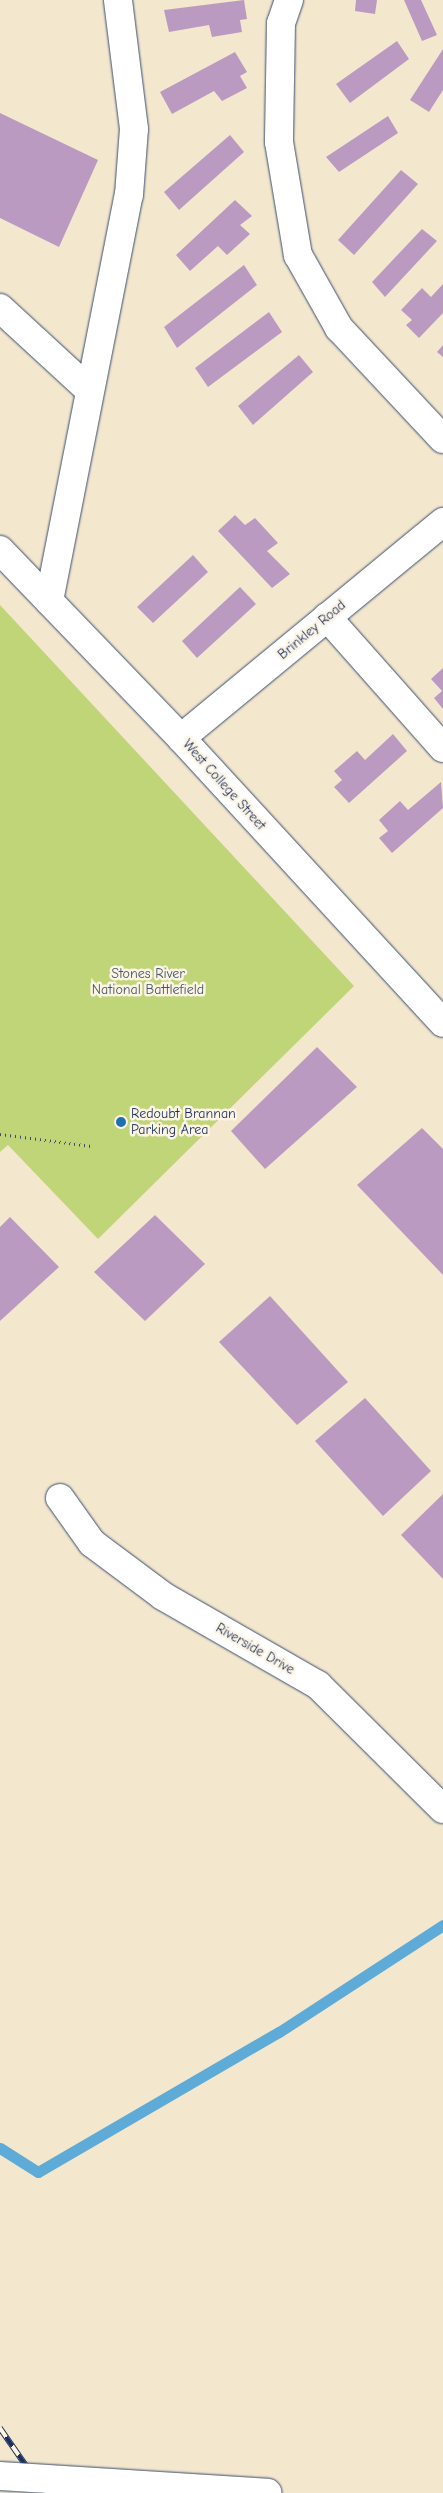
<!DOCTYPE html>
<style>
body{margin:0}
#map{position:relative;width:443px;height:2493px;overflow:hidden;background:#f3e8ce;font-family:"Comic Neue",sans-serif}
div>[style]{position:absolute}
.green>*{inset:0;background:#c0d478}
.stream>*{height:11px;margin:-5.5px;padding:0 5.5px;transform-origin:5.5px;border-radius:5.5px;background:#5eabd8}
.building>*{inset:0;background:#bb9ac1}
.path>*{height:3px;margin-top:-1.5px;transform-origin:0;background:repeating-linear-gradient(90deg,#3b4b6f 0 1px,transparent 0 5px)}
.roads{filter:drop-shadow(0 0 1px #3b4b6f) drop-shadow(0 0 1px #3b4b6f)}
.minor>*{height:28px;margin:-14px;padding:0 14px;transform-origin:14px;border-radius:14px;background:#fff}
.rail>*{height:5.5px;margin-top:-2.75px;transform-origin:0;background:repeating-linear-gradient(90deg,#fcf5e5 0 11px,#1b2f5e 0 22px);box-sizing:border-box;border-block:1px solid #1b2f5e}
.bridges{filter:drop-shadow(0 0 1px #3b4b6f) drop-shadow(0 0 1px #3b4b6f)}
.major-bridge>*{height:28px;margin:-14px;padding:0 14px;transform-origin:14px;border-radius:14px;background:#fff}
.dots>*{width:14px;height:14px;translate:-50% -50%;box-sizing:border-box;border:2px solid #fcf5e5;border-radius:50%}
span{translate:-50% -50%;white-space:nowrap;text-align:center;line-height:1.15;-webkit-text-stroke:5px #fcf5e5;paint-order:stroke}
.street-label{font-size:14px;color:#1b2f5e}
.park-label{font-size:14px;color:#445864}
.poi-label{font-size:14px;color:#1b2f5e}
.left{translate:0 -50%;text-align:left}
</style>
<div id="map">
<div class="green">
<div style="clip-path:polygon(0 605px,354px 986px,98px 1239px,8px 1145px,0 1152px)"></div>
</div>
<div class="stream">
<div style="left:0;top:2148px;width:45px;rotate:32.3deg"></div>
<div style="left:38px;top:2172px;width:279px;rotate:-30.2deg"></div>
<div style="left:279px;top:2032px;width:196px;rotate:-33.1deg"></div>
</div>
<div class="building">
<div style="clip-path:polygon(244px 0,247px 19px,240px 20px,242px 32px,212px 37px,209px 25px,169px 32px,164px 10px)"></div>
<div style="clip-path:polygon(356px 0,377px 0,375px 14px,355px 11px)"></div>
<div style="clip-path:polygon(404px 0,421px 0,437px 35px,422px 41px)"></div>
<div style="clip-path:polygon(397px 41px,409px 59px,350px 103px,336px 84px)"></div>
<div style="clip-path:polygon(443px 49px,443px 90px,429px 112px,410px 100px)"></div>
<div style="clip-path:polygon(235px 52px,247px 72px,240px 76px,247px 88px,222px 101px,214px 91px,172px 114px,160px 92px)"></div>
<div style="clip-path:polygon(0 113px,98px 160px,59px 247px,0 218px)"></div>
<div style="clip-path:polygon(388px 116px,398px 133px,339px 172px,326px 157px)"></div>
<div style="clip-path:polygon(230px 135px,244px 152px,179px 210px,164px 192px)"></div>
<div style="clip-path:polygon(401px 170px,418px 184px,354px 255px,338px 240px)"></div>
<div style="clip-path:polygon(235px 200px,252px 216px,240px 225px,250px 234px,227px 255px,218px 246px,190px 271px,176px 255px)"></div>
<div style="clip-path:polygon(422px 229px,437px 241px,385px 297px,372px 282px)"></div>
<div style="clip-path:polygon(244px 265px,257px 285px,177px 348px,164px 327px)"></div>
<div style="clip-path:polygon(443px 284px,443px 313px,419px 338px,406px 325px,412px 320px,401px 310px,422px 288px,431px 297px)"></div>
<div style="clip-path:polygon(269px 312px,282px 332px,208px 387px,195px 368px)"></div>
<div style="clip-path:polygon(443px 345px,443px 357px,437px 352px)"></div>
<div style="clip-path:polygon(299px 355px,313px 372px,253px 425px,238px 406px)"></div>
<div style="clip-path:polygon(235px 515px,245px 525px,255px 518px,278px 543px,267px 551px,290px 574px,272px 588px,218px 531px)"></div>
<div style="clip-path:polygon(193px 555px,208px 572px,153px 623px,137px 607px)"></div>
<div style="clip-path:polygon(240px 587px,256px 604px,197px 658px,182px 641px)"></div>
<div style="clip-path:polygon(443px 668px,443px 709px,434px 698px,442px 691px,431px 679px)"></div>
<div style="clip-path:polygon(393px 734px,407px 751px,349px 803px,334px 787px,342px 780px,334px 771px,357px 751px,365px 760px)"></div>
<div style="clip-path:polygon(441px 782px,443px 808px,392px 853px,379px 838px,388px 831px,379px 820px,400px 801px,408px 810px)"></div>
<div style="clip-path:polygon(317px 1047px,357px 1087px,265px 1169px,231px 1131px)"></div>
<div style="clip-path:polygon(422px 1128px,443px 1149px,443px 1275px,357px 1185px)"></div>
<div style="clip-path:polygon(155px 1215px,205px 1264px,145px 1321px,94px 1272px)"></div>
<div style="clip-path:polygon(10px 1217px,59px 1267px,0 1321px,0 1227px)"></div>
<div style="clip-path:polygon(270px 1296px,348px 1382px,297px 1425px,219px 1342px)"></div>
<div style="clip-path:polygon(365px 1398px,431px 1471px,383px 1516px,315px 1441px)"></div>
<div style="clip-path:polygon(443px 1494px,443px 1579px,401px 1535px)"></div>
</div>
<div class="path">
<div style="left:0;top:1134px;width:92px;rotate:7.5deg"></div>
</div>
<div class="roads">
<div class="minor">
<div style="left:289px;top:0;width:24px;rotate:109deg"></div>
<div style="left:281px;top:23px;width:119px;rotate:91deg"></div>
<div style="left:279px;top:142px;width:115px;rotate:80.5deg"></div>
<div style="left:298px;top:255px;width:84px;rotate:60.7deg"></div>
<div style="left:339px;top:328px;width:152px;rotate:46.9deg"></div>
<div style="left:0;top:308px;width:120px;rotate:42.6deg"></div>
<div style="left:0;top:550px;width:261px;rotate:46.1deg"></div>
<div style="left:181px;top:738px;width:387px;rotate:47.4deg"></div>
<div style="left:49px;top:601px;width:414px;rotate:-78.9deg"></div>
<div style="left:129px;top:195px;width:66px;rotate:-85.7deg"></div>
<div style="left:134px;top:129px;width:130px;rotate:-97.1deg"></div>
<div style="left:327px;top:617px;width:175px;rotate:48.5deg"></div>
<div style="left:181px;top:738px;width:340px;rotate:-39.5deg"></div>
<div style="left:60px;top:1498px;width:55px;rotate:54.6deg"></div>
<div style="left:92px;top:1543px;width:89px;rotate:36.7deg"></div>
<div style="left:163px;top:1596px;width:179px;rotate:29.9deg"></div>
<div style="left:318px;top:1685px;width:176px;rotate:44.8deg"></div>
</div>
</div>
<div class="rail">
<div style="left:0;top:2428px;width:79px;rotate:55.3deg"></div>
</div>
<div class="bridges">
<div class="major-bridge">
<div style="left:0;top:2476px;width:268px;rotate:3.6deg"></div>
</div>
</div>
<div class="dots">
<div style="left:121px;top:1122px;background:#1f6fb2"></div>
</div>
<div class="street-label">
<span style="left:312px;top:630px;rotate:-40deg">Brinkley Road</span>
<span style="left:224px;top:785px;rotate:48deg">West College Street</span>
<span style="left:255px;top:1649px;rotate:30deg">Riverside Drive</span>
</div>
<div class="park-label">
<span style="left:148px;top:982px">Stones River<br>National Battlefield</span>
</div>
<div class="poi-label">
<span class="left" style="left:131px;top:1122px">Redoubt Brannan<br>Parking Area</span>
</div>
</div>
